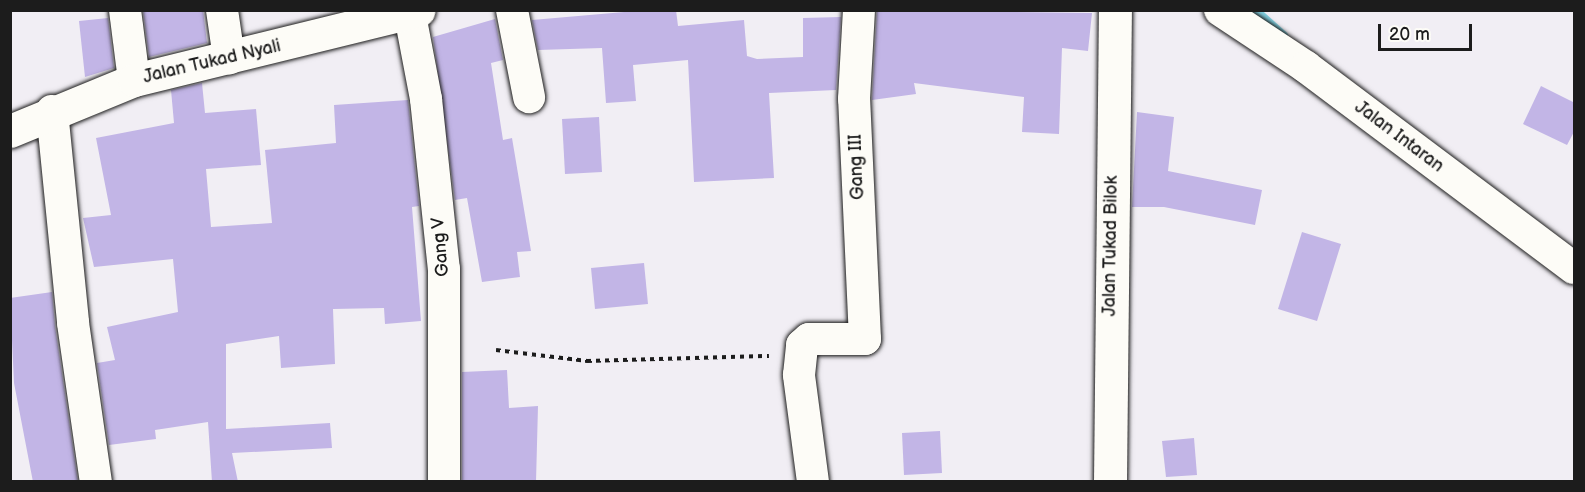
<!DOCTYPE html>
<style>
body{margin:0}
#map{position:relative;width:1585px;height:492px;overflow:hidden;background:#f1eef4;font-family:"Balsamiq Sans",sans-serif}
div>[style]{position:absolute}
.stream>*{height:9px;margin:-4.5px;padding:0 4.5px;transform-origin:4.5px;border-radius:4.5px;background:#83d1e1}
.building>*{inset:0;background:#c2b5e6}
.path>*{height:4px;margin-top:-2px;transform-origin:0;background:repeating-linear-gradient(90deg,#1c1c1c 0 4.5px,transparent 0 9px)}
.roads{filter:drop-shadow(0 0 2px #1c1c1c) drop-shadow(0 0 2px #1c1c1c)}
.minor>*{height:32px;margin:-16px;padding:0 16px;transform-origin:16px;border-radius:16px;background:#fdfcf7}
.tertiary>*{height:33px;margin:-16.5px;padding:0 16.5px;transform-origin:16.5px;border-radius:16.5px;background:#fdfcf7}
span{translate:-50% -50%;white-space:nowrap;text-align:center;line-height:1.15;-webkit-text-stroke:5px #fdfcf7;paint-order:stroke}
.street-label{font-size:18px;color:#1c1c1c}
.frame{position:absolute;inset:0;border:12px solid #1c1c1c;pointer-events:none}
.scale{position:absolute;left:1378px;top:24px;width:94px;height:27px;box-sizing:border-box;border:3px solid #1c1c1c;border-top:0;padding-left:8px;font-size:18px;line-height:21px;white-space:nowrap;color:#1c1c1c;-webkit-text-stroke:4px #fdfcf7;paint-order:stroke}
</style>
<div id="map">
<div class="stream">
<div style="left:1255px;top:10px;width:38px;rotate:42deg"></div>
</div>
<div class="building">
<div style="clip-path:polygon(143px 10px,203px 10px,207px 43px,149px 57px)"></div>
<div style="clip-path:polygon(647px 10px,676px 10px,678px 26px,744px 20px,747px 56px,757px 59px,803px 57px,803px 18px,841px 17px,836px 90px,769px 93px,774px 178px,694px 182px,688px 60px,633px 65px,636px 101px,606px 103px,602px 48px,538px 50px,532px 20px)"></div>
<div style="clip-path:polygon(877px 10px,1092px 13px,1088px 51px,1062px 48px,1059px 134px,1022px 132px,1024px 97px,914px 83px,916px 94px,872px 100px)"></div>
<div style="clip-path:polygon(108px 18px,114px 68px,85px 77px,79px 21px)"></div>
<div style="clip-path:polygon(495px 19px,503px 60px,491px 63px,503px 140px,512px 138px,531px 251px,517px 252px,520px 277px,482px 282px,467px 198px,455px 200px,433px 37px)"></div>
<div style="clip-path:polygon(202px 83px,205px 113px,256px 109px,261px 165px,206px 169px,211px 227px,272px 223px,265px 150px,336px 143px,334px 105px,408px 100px,419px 206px,412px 207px,421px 321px,385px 324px,384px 308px,333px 309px,335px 364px,281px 368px,279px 336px,226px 344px,226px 429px,330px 423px,332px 448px,232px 453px,238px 482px,212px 482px,208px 422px,155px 430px,156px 439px,109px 445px,97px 363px,115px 360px,107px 327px,178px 312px,173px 259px,94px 267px,83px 218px,111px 215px,96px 138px,174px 123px,171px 90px)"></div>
<div style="clip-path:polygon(1541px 86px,1575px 103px,1575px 130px,1567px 145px,1523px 124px)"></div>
<div style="clip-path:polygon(1137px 112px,1174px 117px,1168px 171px,1262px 190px,1255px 225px,1164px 207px,1132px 207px)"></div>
<div style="clip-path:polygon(599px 117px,602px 172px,565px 174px,562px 119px)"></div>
<div style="clip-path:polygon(1302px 232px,1341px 244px,1317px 321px,1278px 309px)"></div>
<div style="clip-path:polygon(644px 263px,648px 304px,595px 309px,591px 268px)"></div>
<div style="clip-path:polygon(52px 292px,55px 326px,78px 482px,33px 482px,14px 383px,10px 298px)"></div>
<div style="clip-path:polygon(507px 370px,509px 408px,538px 406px,536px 482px,462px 482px,462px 372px)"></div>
<div style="clip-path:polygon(940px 431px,942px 473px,904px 475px,902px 433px)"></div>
<div style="clip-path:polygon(1194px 438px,1197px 475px,1166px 477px,1162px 441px)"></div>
</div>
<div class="path">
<div style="left:496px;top:350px;width:92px;rotate:6.9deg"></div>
<div style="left:587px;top:361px;width:182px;rotate:-1.6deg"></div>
</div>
<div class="roads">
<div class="minor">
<div style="left:125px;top:10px;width:71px;rotate:82.7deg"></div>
<div style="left:222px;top:10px;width:49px;rotate:81.7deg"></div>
<div style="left:512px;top:10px;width:89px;rotate:78.9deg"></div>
<div style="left:1220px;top:10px;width:103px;rotate:33.5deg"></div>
<div style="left:1306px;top:67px;width:335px;rotate:36.9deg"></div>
<div style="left:410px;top:15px;width:86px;rotate:79.2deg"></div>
<div style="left:426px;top:99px;width:171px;rotate:84deg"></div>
<div style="left:444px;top:269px;width:213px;rotate:90deg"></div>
<div style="left:52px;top:111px;width:213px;rotate:84.3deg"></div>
<div style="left:73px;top:323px;width:161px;rotate:81.8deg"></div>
<div style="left:813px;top:482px;width:108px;rotate:-97.5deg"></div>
<div style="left:799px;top:375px;width:30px;rotate:-84deg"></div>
<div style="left:802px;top:345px;width:9px;rotate:-41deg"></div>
<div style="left:809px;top:339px;width:56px"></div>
<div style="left:865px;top:339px;width:240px;rotate:-92.6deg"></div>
<div style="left:854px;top:99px;width:89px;rotate:-86.8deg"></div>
</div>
<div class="tertiary">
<div style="left:10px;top:131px;width:134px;rotate:-22.4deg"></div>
<div style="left:134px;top:80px;width:293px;rotate:-13.8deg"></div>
<div style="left:1110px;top:482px;width:472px;rotate:-89.4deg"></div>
</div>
</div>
<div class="street-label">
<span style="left:212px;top:62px;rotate:-13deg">Jalan Tukad Nyali</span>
<span style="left:1399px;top:137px;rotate:37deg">Jalan Intaran</span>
<span style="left:857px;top:167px;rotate:-92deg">Gang III</span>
<span style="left:1111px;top:246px;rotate:-89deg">Jalan Tukad Bilok</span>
<span style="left:441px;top:247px;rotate:-95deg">Gang V</span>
</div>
<div class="frame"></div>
<div class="scale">20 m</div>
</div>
